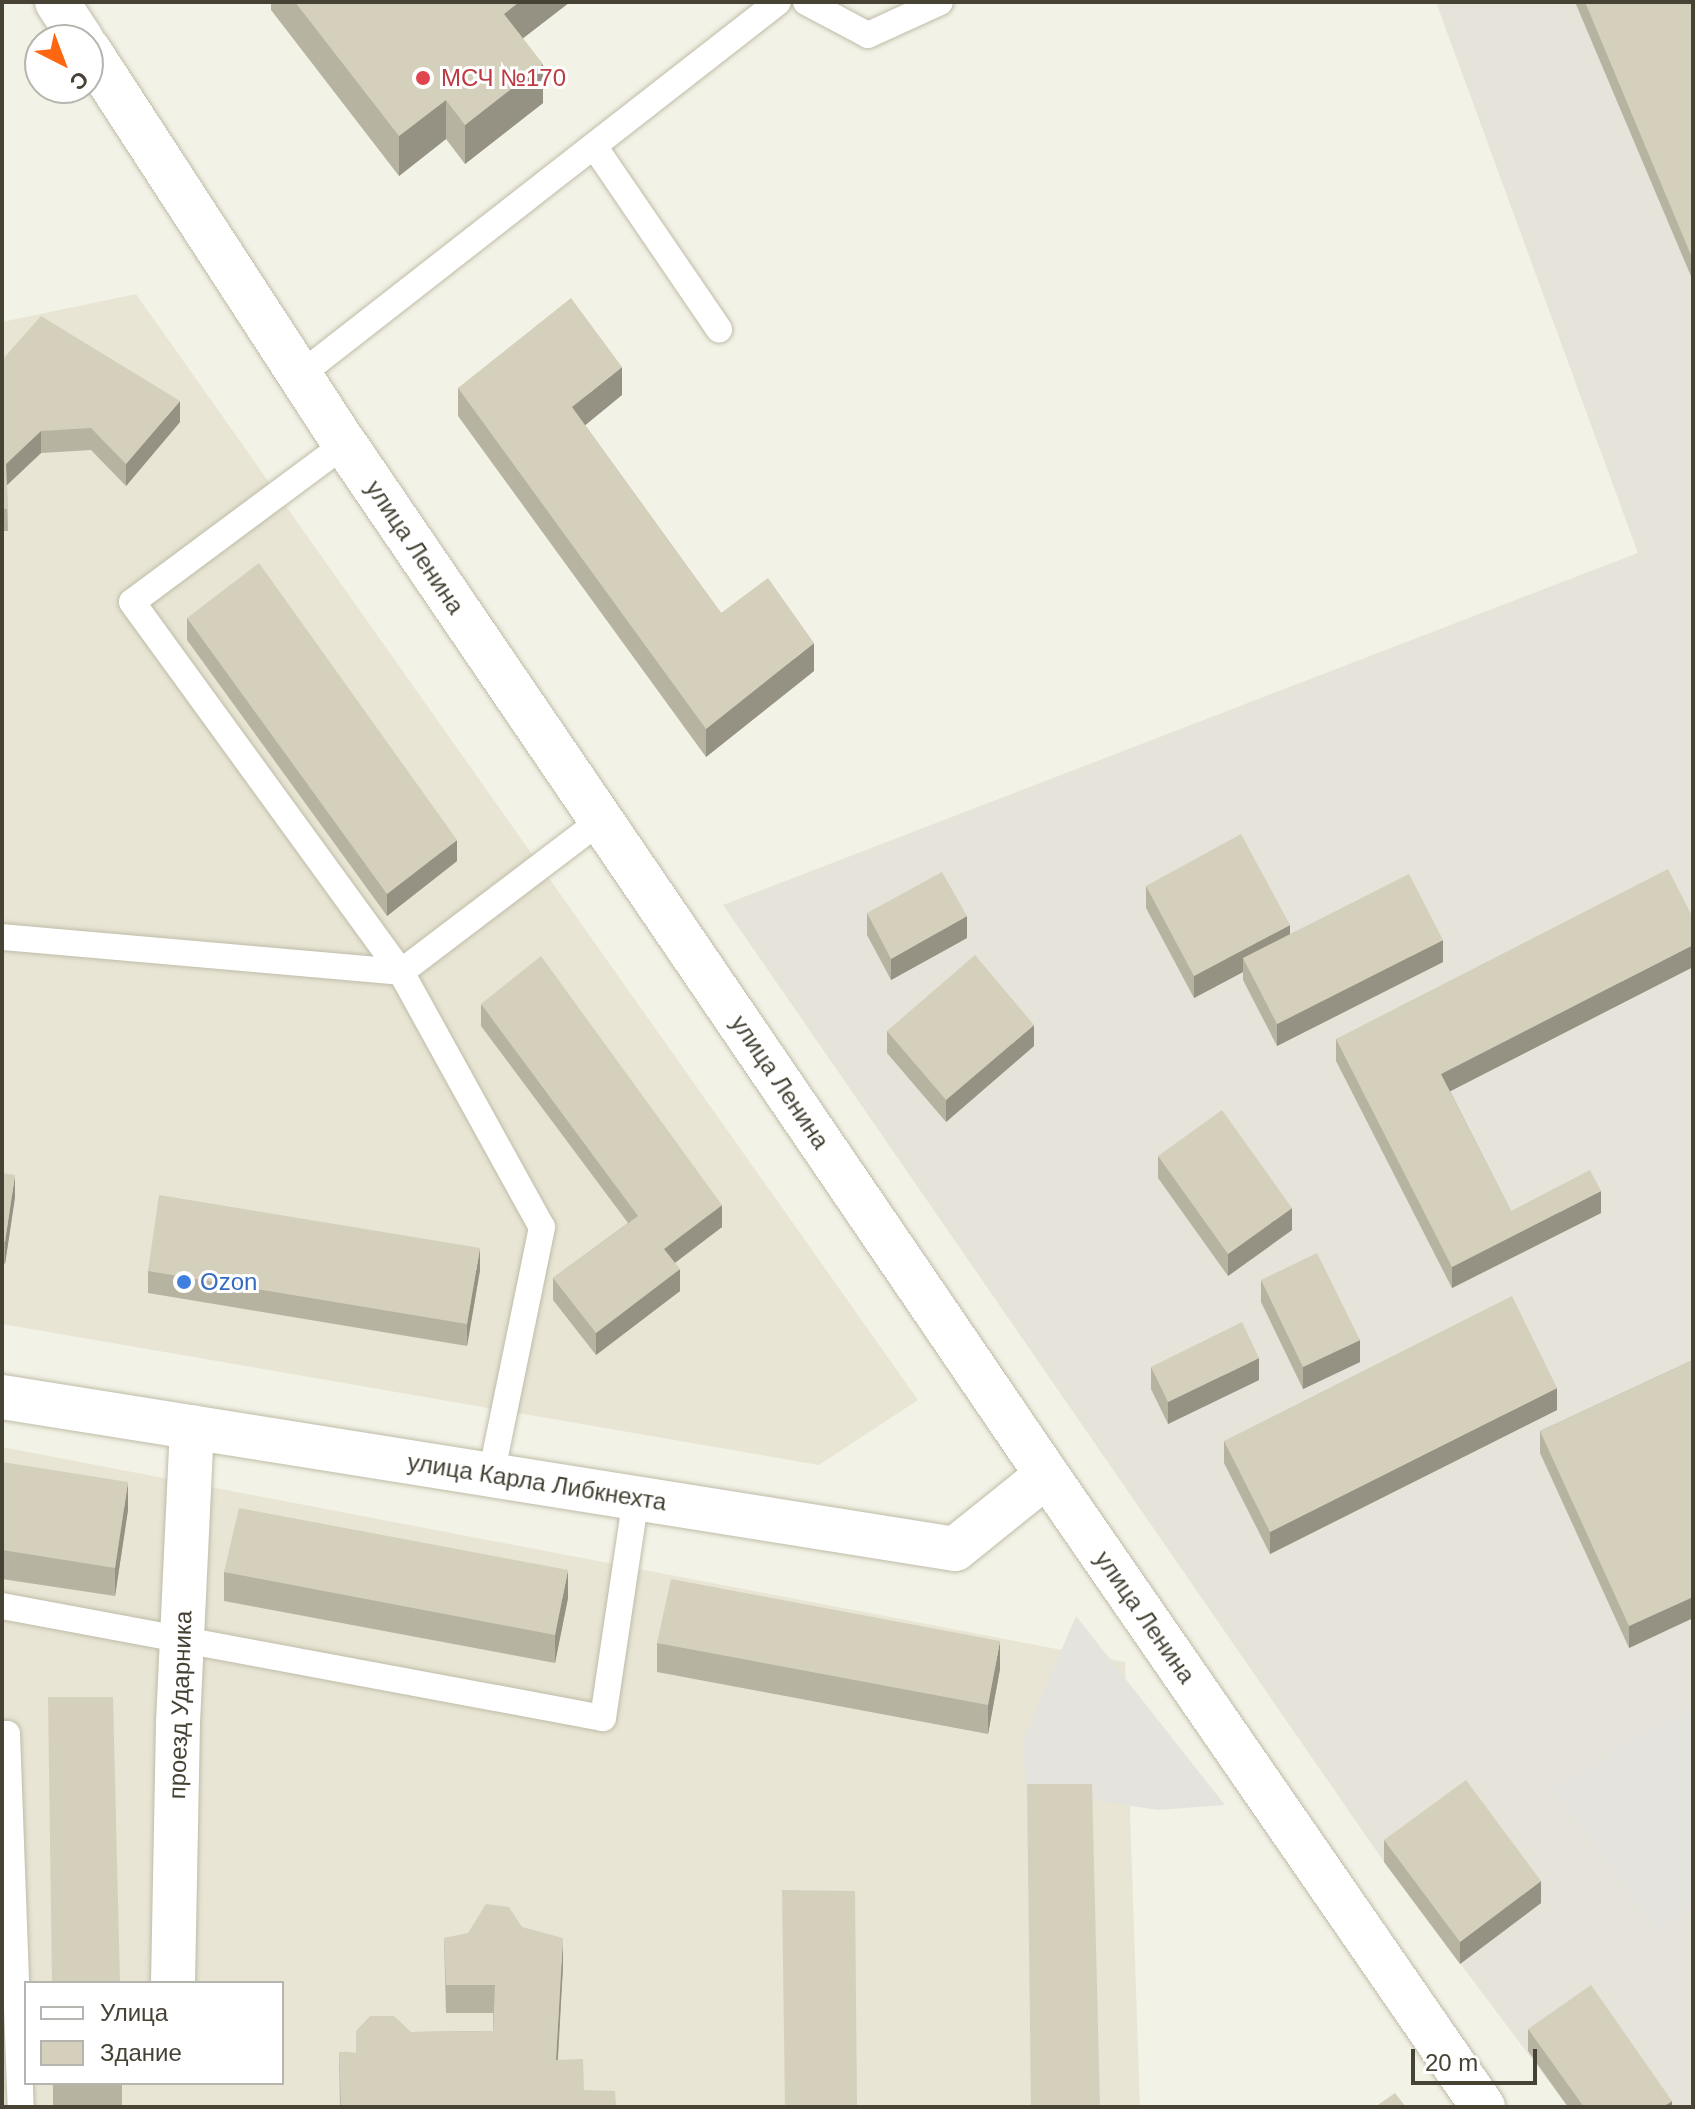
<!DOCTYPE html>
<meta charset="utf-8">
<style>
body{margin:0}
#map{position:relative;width:1695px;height:2109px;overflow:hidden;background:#f3f2e6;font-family:Arial,sans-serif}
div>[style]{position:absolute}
.residential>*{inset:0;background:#e8e5d4}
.industrial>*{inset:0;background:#e6e3db}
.parking>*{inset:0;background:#e4e3de}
.roads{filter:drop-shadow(0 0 2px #bfbca8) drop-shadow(0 0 2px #bfbca8)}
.lane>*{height:26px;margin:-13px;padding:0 13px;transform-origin:13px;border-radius:13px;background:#fff}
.street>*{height:44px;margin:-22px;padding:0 22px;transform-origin:22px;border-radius:22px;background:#fff}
.wall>*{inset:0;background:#b7b3a1}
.shaded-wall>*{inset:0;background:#959283}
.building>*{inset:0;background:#d5d0bb}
.dots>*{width:22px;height:22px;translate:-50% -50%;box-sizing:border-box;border:4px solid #fff;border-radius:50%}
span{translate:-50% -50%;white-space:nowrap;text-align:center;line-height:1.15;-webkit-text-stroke:6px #fff;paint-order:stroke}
.health-label{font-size:24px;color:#be3a42}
.left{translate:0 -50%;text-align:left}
.street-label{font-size:24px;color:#464335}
.shop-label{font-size:24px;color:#366cbe}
.frame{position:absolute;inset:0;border:4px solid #464335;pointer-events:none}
.legend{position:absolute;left:24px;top:1981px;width:260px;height:104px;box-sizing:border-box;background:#fff;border:2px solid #b5b4ae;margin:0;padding:10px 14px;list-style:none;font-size:24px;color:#464335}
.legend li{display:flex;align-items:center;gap:16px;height:40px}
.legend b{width:40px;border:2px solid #b5b4ae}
.north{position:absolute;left:24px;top:24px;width:80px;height:80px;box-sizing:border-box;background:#fff;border:2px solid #b5b4ae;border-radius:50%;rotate:138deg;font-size:22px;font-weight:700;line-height:32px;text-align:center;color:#464335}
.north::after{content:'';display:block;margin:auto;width:28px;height:36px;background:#f61;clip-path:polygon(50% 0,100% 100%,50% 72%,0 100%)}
.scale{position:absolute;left:1411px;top:2049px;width:126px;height:36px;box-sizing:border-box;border:4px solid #464335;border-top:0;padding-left:10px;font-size:24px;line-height:28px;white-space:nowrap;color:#464335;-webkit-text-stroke:6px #fff;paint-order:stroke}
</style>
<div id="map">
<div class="residential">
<div style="clip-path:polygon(136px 294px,918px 1400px,819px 1465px,2px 1324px,2px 322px)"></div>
<div style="clip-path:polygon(evenodd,2px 1447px,1125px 1662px,1140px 2107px,2px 2107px,2px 1447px,26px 1983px,282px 1983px,282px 2083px,26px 2083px,26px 1983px)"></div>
</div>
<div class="industrial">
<div style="clip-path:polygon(1436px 2px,1693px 2px,1693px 2107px,1568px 2107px,1384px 1862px,723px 905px,1638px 553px)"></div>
</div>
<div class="parking">
<div style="clip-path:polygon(1076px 1616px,1225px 1805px,1158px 1810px,1027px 1790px,1022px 1742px)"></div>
<div style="clip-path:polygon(1693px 1707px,1693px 1905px,1657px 1929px,1553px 1788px)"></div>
</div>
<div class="roads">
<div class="lane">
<div style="left:806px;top:2px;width:70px;rotate:28deg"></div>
<div style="left:868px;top:35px;width:79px;rotate:-24.6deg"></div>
<div style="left:594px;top:146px;width:222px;rotate:55.7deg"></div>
<div style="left:300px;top:375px;width:606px;rotate:-37.97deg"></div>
<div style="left:345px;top:444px;width:265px;rotate:143.4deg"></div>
<div style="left:132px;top:602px;width:457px;rotate:54deg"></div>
<div style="left:401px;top:972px;width:291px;rotate:61.1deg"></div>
<div style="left:542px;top:1227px;width:253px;rotate:101.6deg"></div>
<div style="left:2px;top:937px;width:401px;rotate:5deg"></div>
<div style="left:401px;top:972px;width:251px;rotate:-37.2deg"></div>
<div style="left:2px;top:1606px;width:611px;rotate:10.56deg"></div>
<div style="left:603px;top:1718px;width:222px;rotate:-81.5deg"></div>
<div style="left:2px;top:1734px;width:5px"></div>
<div style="left:7px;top:1734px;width:373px;rotate:87.9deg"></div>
</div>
<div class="street">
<div style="left:57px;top:2px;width:45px;rotate:56.7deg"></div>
<div style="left:88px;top:49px;width:471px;rotate:57deg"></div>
<div style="left:345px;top:444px;width:1247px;rotate:55.75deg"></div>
<div style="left:1047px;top:1475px;width:768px;rotate:55.4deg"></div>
<div style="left:2px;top:1397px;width:965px;rotate:9.06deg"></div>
<div style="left:955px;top:1549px;width:118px;rotate:-38.8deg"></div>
<div style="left:173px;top:1983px;width:260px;rotate:-88.9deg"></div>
<div style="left:178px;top:1723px;width:296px;rotate:-87.3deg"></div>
</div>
</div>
<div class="wall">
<div style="clip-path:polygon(271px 2px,570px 2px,523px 38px,543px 103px,465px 164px,446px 139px,399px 176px,271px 10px)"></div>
<div style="clip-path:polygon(1575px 2px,1693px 2px,1693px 281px)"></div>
<div style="clip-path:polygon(2px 360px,180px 422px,126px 486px,91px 450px,41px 453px,7px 485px,8px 531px,2px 531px)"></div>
<div style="clip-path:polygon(458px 388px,622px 395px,585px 425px,721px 613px,814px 671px,706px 757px,458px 416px)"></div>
<div style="clip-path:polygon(187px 618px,457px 861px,387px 916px,187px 640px)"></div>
<div style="clip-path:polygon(1146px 886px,1290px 934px,1443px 962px,1277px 1046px,1243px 980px,1243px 972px,1194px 998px,1146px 908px)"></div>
<div style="clip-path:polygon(867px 913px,967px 938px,891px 980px,867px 935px)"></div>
<div style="clip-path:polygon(1693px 967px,1450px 1091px,1511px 1211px,1601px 1213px,1452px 1288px,1336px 1061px,1336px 1039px)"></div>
<div style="clip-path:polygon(481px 1004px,722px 1227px,675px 1263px,680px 1291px,596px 1355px,553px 1300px,553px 1278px,628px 1223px,481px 1026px)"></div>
<div style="clip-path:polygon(887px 1031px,1034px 1046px,946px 1122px,887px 1053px)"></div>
<div style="clip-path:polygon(1158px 1156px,1292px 1230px,1228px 1276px,1158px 1178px)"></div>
<div style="clip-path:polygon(2px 1173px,15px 1197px,5px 1264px,2px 1263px)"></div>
<div style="clip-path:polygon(480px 1270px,467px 1346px,148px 1293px,148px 1271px)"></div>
<div style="clip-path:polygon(1261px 1280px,1360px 1362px,1303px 1389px,1261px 1302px)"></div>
<div style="clip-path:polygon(1693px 1360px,1693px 1618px,1629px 1648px,1540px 1453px,1540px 1431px)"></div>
<div style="clip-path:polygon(1151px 1367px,1259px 1380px,1168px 1424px,1151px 1389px)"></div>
<div style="clip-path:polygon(1557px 1410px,1270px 1554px,1224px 1463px,1224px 1441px)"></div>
<div style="clip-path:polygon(2px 1462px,128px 1510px,115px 1596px,2px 1579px)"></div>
<div style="clip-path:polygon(224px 1572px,568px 1598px,555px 1663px,224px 1601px)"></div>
<div style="clip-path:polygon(657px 1643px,1000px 1669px,988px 1734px,657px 1672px)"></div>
<div style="clip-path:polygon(1384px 1840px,1541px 1903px,1460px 1964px,1384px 1862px)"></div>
<div style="clip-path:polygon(522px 1927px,563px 1966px,558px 2060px,584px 2090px,616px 2107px,340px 2107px,339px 2052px,356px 2053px,411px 2032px,493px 2031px,493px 2013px,446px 2013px,444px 1938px)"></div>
<div style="clip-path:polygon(1528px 2029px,1672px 2107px,1568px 2107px,1528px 2051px)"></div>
<div style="clip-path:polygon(53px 2083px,122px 2083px,122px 2105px,53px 2107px)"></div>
</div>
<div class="shaded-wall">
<div style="clip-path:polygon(519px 2px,570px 2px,504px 53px,504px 14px)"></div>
<div style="clip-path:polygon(543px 64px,543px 103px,465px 164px,465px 125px)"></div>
<div style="clip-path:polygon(446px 100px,446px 139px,399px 176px,399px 136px)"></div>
<div style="clip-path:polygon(622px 367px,622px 395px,572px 436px,572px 407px)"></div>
<div style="clip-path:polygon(180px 401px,180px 422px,126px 486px,126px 464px)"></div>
<div style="clip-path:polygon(41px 431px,41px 453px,6px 486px,6px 464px)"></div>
<div style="clip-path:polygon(814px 643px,814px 671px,706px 757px,706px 729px)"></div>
<div style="clip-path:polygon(457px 840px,457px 861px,387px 916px,387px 894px)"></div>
<div style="clip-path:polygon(967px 916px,967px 938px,891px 980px,891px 959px)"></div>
<div style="clip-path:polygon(1290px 925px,1290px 947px,1243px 958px,1243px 972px,1194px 998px,1194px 976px)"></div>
<div style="clip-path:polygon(1443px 940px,1443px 962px,1277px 1046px,1277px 1024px)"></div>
<div style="clip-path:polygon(1693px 945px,1693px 967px,1441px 1096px,1441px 1074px)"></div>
<div style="clip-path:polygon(1034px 1025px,1034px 1046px,946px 1122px,946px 1100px)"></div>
<div style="clip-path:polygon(15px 1175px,15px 1197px,5px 1264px,5px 1242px)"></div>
<div style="clip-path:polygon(1601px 1191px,1601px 1213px,1452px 1288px,1452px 1267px)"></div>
<div style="clip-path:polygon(722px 1205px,722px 1227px,664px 1271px,664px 1249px)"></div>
<div style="clip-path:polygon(1292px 1208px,1292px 1230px,1228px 1276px,1228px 1254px)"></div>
<div style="clip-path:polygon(480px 1248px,480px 1270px,467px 1346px,467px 1324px)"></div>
<div style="clip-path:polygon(680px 1269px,680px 1291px,596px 1355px,596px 1333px)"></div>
<div style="clip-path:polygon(1360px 1340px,1360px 1362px,1303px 1389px,1303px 1367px)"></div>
<div style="clip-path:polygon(1259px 1358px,1259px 1380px,1168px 1424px,1168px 1402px)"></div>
<div style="clip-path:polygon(1557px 1388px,1557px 1410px,1270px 1554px,1270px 1532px)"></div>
<div style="clip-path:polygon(128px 1482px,128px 1510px,115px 1596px,115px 1568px)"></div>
<div style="clip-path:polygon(568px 1570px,568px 1598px,555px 1663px,555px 1635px)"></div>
<div style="clip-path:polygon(1693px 1597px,1693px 1618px,1629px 1648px,1629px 1626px)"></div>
<div style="clip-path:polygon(1000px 1641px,1000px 1669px,988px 1734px,988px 1705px)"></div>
<div style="clip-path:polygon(1541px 1881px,1541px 1903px,1460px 1964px,1460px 1942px)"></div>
<div style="clip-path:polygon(563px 1938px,563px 1966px,556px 2088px,556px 2060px)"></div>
<div style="clip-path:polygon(1672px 2101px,1672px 2107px,1663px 2107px)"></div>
</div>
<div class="building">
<div style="clip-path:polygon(295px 2px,519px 2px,504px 14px,543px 64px,465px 125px,446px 100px,399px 136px)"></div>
<div style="clip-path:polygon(1585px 2px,1693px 2px,1693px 260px)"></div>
<div style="clip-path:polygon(571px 298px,622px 367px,572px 407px,721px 613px,768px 578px,814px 643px,706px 729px,458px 388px)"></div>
<div style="clip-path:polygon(41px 316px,180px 401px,126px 464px,91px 428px,41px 431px,6px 464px,8px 509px,2px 509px,2px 360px)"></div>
<div style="clip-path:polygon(259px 563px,457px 840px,387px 894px,187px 618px)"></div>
<div style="clip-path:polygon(1241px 834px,1290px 925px,1194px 976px,1146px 886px)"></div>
<div style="clip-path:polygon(1668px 869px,1693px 918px,1693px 945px,1441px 1074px,1511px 1211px,1590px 1170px,1601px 1191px,1452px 1267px,1336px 1039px)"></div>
<div style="clip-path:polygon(942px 872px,967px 916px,891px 959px,867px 913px)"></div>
<div style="clip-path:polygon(1409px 874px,1443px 940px,1277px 1024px,1243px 958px)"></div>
<div style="clip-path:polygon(975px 955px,1034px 1025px,946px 1100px,887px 1031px)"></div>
<div style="clip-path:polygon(541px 956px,722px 1205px,664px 1249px,680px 1269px,596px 1333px,553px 1278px,638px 1216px,481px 1004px)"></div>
<div style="clip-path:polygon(1222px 1110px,1292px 1208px,1228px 1254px,1158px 1156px)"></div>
<div style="clip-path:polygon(2px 1173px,15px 1175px,5px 1242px,2px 1241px)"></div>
<div style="clip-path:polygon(159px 1195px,480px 1248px,467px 1324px,148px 1271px)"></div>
<div style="clip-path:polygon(1317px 1253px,1360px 1340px,1303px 1367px,1261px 1280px)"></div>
<div style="clip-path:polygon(1512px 1296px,1557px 1388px,1270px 1532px,1224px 1441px)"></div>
<div style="clip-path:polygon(1242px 1322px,1259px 1358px,1168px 1402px,1151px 1367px)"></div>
<div style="clip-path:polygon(1693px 1360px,1693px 1597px,1629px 1626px,1540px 1431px)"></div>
<div style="clip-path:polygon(2px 1462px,128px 1482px,115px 1568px,2px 1550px)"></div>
<div style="clip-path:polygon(239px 1508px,568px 1570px,555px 1635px,224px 1572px)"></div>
<div style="clip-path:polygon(671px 1579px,1000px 1641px,988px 1705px,657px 1643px)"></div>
<div style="clip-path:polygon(48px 1697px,113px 1697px,120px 1983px,52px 1983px)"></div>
<div style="clip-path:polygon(1466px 1780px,1541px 1881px,1460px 1942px,1384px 1840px)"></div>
<div style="clip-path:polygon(1027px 1784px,1092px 1784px,1100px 2107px,1031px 2107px)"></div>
<div style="clip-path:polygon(782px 1890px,855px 1891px,857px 2107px,785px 2107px)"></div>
<div style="clip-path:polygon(486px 1904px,509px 1907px,522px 1927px,563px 1938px,556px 2060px,583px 2059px,584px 2090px,615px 2091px,616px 2107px,341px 2107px,339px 2052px,356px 2053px,356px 2031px,370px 2016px,394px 2016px,411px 2032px,493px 2031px,495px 1985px,446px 1985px,444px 1938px,468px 1933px)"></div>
<div style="clip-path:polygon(1591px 1985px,1672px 2101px,1663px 2107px,1584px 2107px,1528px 2029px)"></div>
<div style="clip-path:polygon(1395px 2093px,1406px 2107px,1375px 2107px)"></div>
</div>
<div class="dots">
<div style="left:423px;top:78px;background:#e0444e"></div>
<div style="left:184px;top:1282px;background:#3f7fe0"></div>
</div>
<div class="health-label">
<span class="left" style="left:441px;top:78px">МСЧ №170</span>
</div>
<div class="street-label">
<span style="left:415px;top:547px;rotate:56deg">улица Ленина</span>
<span style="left:780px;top:1082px;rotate:56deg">улица Ленина</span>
<span style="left:537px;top:1482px;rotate:9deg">улица Карла Либкнехта</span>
<span style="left:1145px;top:1617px;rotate:55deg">улица Ленина</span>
<span style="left:180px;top:1705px;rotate:-88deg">проезд Ударника</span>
</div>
<div class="shop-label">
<span class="left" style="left:200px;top:1282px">Ozon</span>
</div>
<div class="frame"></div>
<ul class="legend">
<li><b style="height:10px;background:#fff"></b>Улица</li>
<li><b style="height:22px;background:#d5d0bb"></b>Здание</li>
</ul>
<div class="north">С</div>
<div class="scale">20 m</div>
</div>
